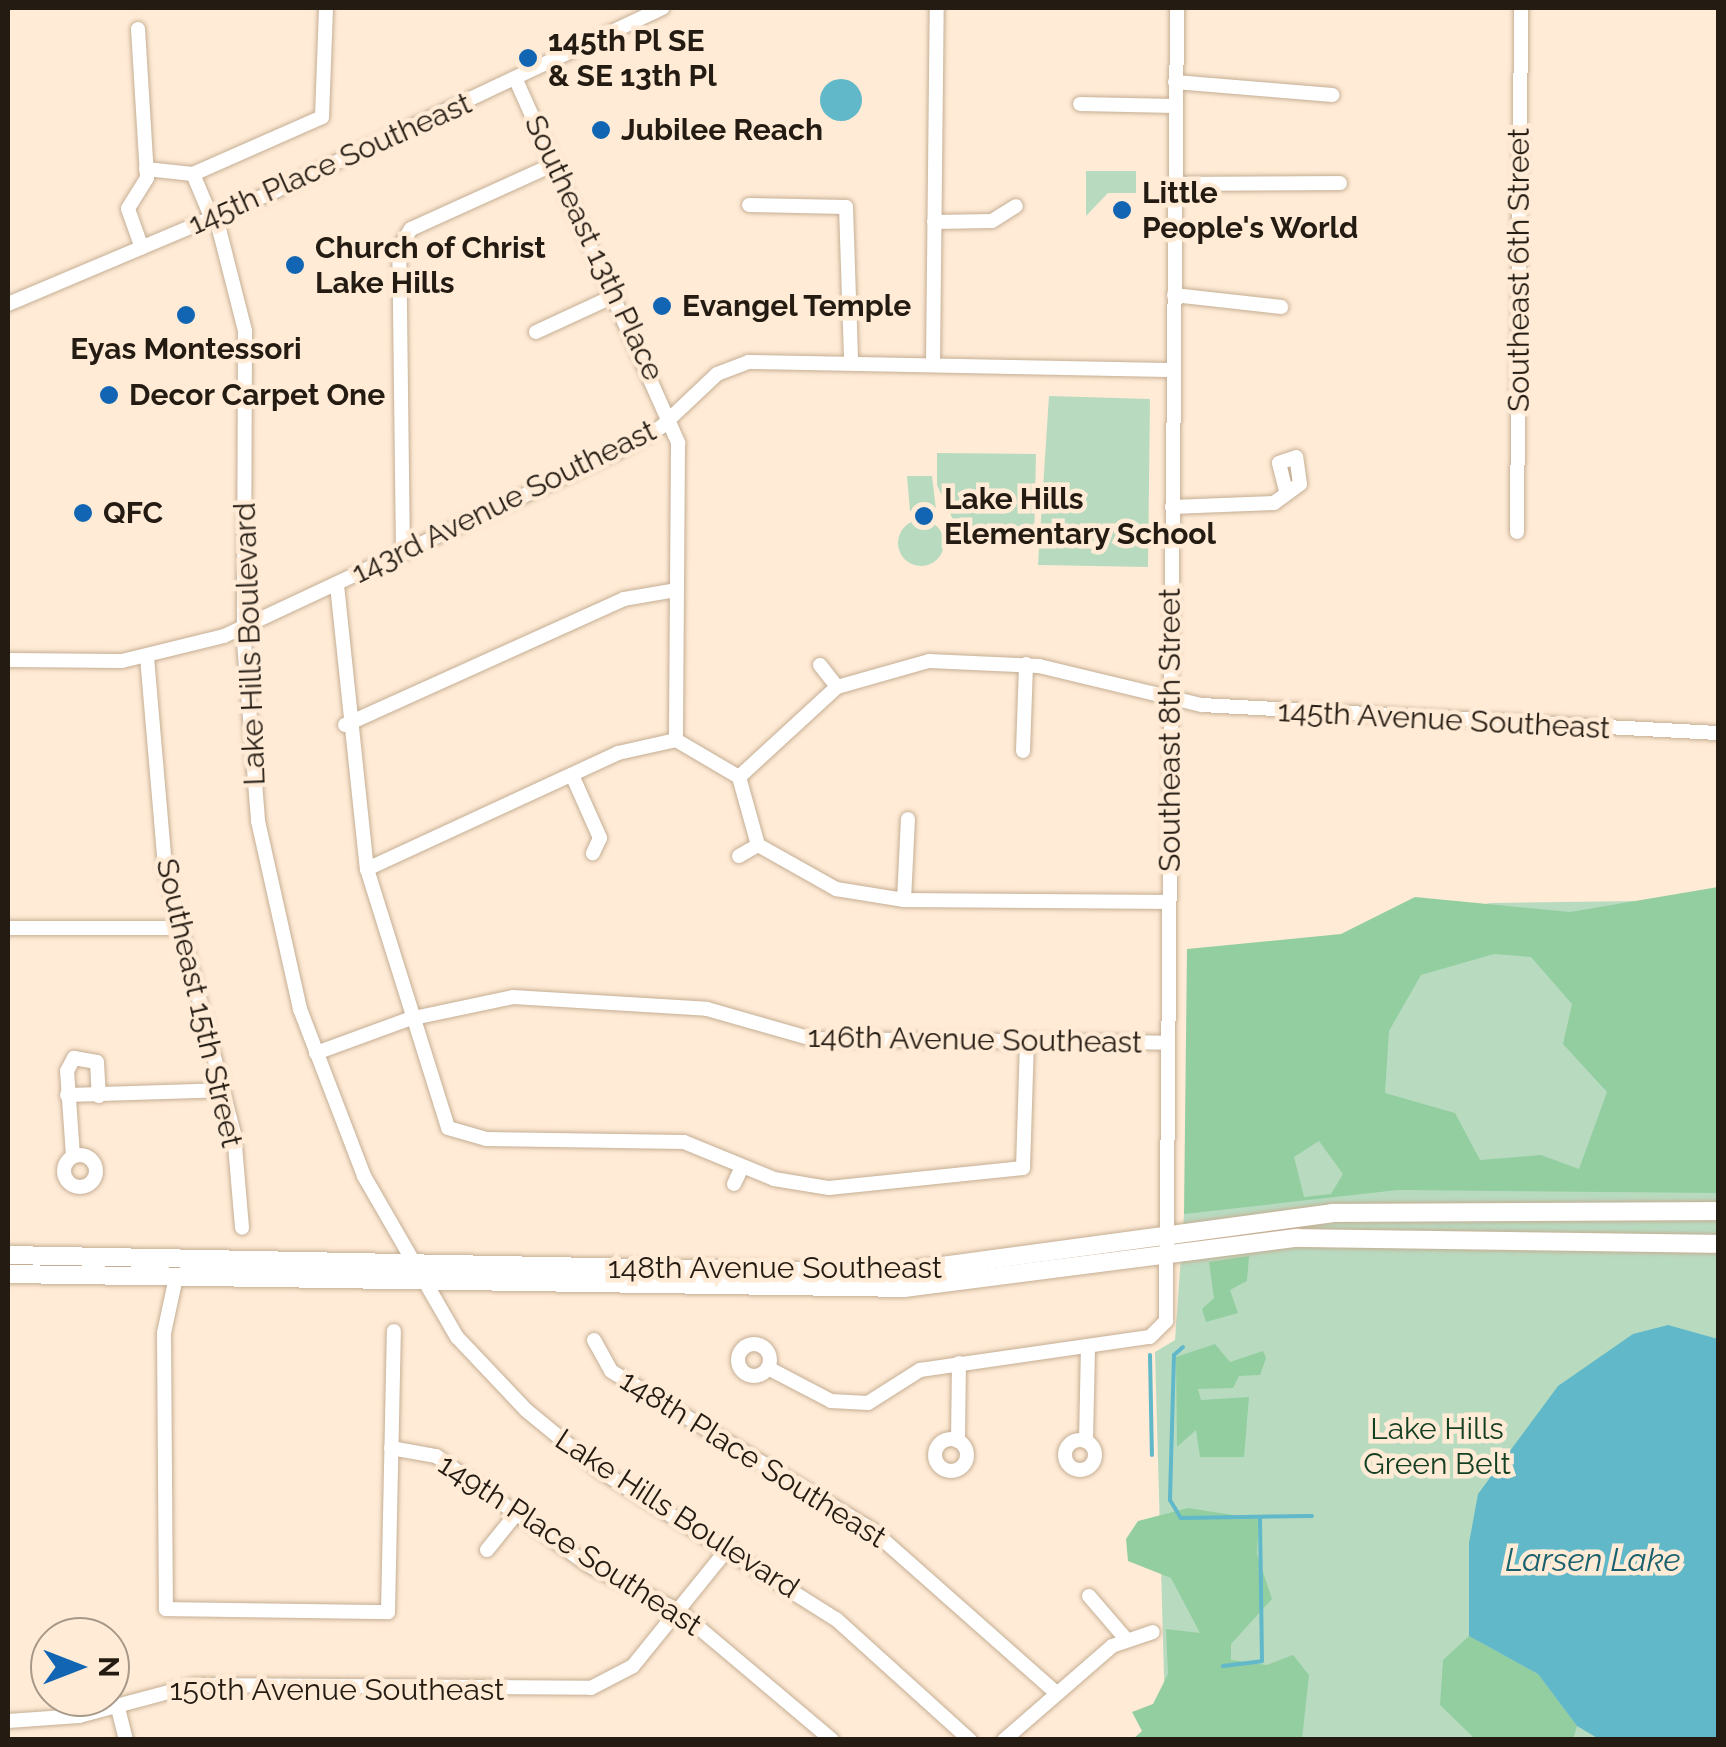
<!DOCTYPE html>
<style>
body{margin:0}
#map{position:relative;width:1726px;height:1747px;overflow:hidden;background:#ffebd6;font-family:Raleway,sans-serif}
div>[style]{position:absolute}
.green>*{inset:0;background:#b8dbc0}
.round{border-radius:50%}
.forest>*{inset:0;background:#93cea1}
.water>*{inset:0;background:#61b8c9}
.stream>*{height:4px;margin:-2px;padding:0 2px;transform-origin:2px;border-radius:2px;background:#61b8c9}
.roads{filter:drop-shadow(0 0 2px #c5ae94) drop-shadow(0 0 2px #c5ae94)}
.minor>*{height:14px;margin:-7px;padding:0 7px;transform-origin:7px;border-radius:7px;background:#fff}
.minor>.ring{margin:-7px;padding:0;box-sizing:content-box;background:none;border:14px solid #fff;border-radius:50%}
.major>*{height:18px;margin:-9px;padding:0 9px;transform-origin:9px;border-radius:9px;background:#fff}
.dots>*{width:28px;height:28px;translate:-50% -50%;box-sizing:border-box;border:5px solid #ffebd6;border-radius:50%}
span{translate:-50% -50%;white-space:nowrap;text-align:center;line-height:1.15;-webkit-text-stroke:9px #ffebd6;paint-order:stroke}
.poi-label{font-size:30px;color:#241b12;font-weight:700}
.left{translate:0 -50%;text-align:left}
.street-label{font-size:30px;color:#241b12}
.park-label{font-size:30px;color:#133f22}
.water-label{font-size:32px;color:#1a616e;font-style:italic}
.frame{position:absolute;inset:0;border:10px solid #241b12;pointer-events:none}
.north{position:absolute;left:30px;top:1617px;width:100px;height:100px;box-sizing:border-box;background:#ffebd6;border:2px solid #a79888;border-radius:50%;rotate:90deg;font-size:28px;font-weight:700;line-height:40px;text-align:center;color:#241b12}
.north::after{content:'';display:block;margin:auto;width:35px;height:45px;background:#1165b3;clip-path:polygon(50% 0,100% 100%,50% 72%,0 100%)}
</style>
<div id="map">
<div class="green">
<div style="clip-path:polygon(1086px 171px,1136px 171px,1136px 193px,1108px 193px,1086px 216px)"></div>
<div style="clip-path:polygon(1049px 396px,1150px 399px,1148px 567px,1038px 565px)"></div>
<div style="clip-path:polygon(937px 453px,1036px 454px,1034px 545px,991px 544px,955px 524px,937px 485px)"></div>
<div style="clip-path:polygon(907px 476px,932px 476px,937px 518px,910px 511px)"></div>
<div class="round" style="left:898px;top:520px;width:46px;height:46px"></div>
<div style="clip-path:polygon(1718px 900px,1718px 1739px,1133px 1740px,1165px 1712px,1155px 1352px,1175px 1340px,1184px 1214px,1340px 937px,1490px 903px)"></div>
</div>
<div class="forest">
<div style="clip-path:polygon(evenodd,1718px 887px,1718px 1193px,1398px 1190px,1184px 1214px,1187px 949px,1341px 934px,1415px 897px,1570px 912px,1718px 887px,1494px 954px,1531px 957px,1572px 1004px,1563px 1044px,1607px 1092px,1579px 1169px,1541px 1155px,1480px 1160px,1455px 1113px,1385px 1093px,1389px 1031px,1421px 975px,1494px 954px,1718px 887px,1319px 1141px,1343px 1174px,1331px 1194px,1304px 1197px,1294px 1157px,1319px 1141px)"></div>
<div style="clip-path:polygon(1249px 1256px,1247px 1281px,1230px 1290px,1238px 1313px,1206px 1322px,1202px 1309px,1214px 1298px,1209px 1262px)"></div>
<div style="clip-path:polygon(1215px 1344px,1230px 1362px,1263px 1351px,1266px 1358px,1260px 1375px,1239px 1376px,1233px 1388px,1198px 1389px,1201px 1400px,1249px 1397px,1244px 1457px,1200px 1457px,1196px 1430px,1177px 1447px,1176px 1357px)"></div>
<div style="clip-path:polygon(1188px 1508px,1259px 1519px,1257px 1554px,1272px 1599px,1231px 1644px,1231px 1660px,1267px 1665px,1293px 1655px,1309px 1675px,1302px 1739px,1133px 1739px,1142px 1731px,1132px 1712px,1153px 1704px,1168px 1674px,1166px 1629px,1200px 1633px,1171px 1578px,1128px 1561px,1126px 1539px,1138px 1521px)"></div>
<div style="clip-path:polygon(1469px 1636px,1538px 1674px,1577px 1726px,1573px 1739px,1475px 1739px,1440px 1705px,1443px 1660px)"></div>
</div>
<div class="water">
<div class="round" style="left:820px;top:79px;width:42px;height:42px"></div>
<div style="clip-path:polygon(1668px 1325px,1718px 1339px,1718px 1739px,1599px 1739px,1577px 1726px,1538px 1674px,1469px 1636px,1469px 1543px,1478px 1494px,1558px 1386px,1633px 1334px)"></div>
</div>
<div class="stream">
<div style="left:1183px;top:1347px;width:12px;rotate:138deg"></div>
<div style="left:1174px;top:1355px;width:145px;rotate:91.6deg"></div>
<div style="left:1170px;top:1500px;width:21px;rotate:59deg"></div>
<div style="left:1181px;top:1518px;width:131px;rotate:-0.9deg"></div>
<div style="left:1150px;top:1355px;width:100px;rotate:88.9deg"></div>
<div style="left:1223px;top:1666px;width:39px;rotate:-7deg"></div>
<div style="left:1262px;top:1661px;width:144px;rotate:-90.8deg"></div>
</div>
<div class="roads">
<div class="minor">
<div style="left:138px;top:29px;width:149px;rotate:86.5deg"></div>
<div style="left:147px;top:178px;width:36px;rotate:122deg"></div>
<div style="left:128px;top:209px;width:41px;rotate:70.3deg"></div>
<div style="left:516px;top:80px;width:398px;rotate:65.9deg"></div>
<div style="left:678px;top:443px;width:297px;rotate:90.4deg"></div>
<div style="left:1175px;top:82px;width:158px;rotate:4.7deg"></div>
<div style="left:1080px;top:104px;width:95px;rotate:1.2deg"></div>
<div style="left:146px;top:169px;width:47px;rotate:6.1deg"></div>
<div style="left:1174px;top:184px;width:166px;rotate:-0.3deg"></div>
<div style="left:749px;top:205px;width:97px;rotate:1.2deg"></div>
<div style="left:846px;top:207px;width:153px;rotate:88.1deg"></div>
<div style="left:216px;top:217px;width:118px;rotate:75.7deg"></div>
<div style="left:245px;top:331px;width:311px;rotate:90.2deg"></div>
<div style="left:244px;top:642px;width:180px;rotate:85.5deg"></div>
<div style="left:258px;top:821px;width:193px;rotate:77.4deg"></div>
<div style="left:300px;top:1009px;width:179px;rotate:69deg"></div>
<div style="left:364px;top:1176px;width:186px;rotate:60deg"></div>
<div style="left:457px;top:1337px;width:100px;rotate:46.6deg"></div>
<div style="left:526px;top:1410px;width:94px;rotate:39.4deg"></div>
<div style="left:599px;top:1470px;width:280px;rotate:32.2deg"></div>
<div style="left:836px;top:1619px;width:181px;rotate:42.1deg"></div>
<div style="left:212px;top:219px;width:49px;rotate:-112.9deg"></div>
<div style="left:193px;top:174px;width:141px;rotate:-23.8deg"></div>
<div style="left:322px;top:117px;width:109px;rotate:-87.9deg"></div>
<div style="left:934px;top:222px;width:58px;rotate:-1deg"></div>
<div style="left:992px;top:221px;width:28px;rotate:-32deg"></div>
<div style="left:1174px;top:295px;width:108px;rotate:6.4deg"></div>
<div style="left:8px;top:304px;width:285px;rotate:-22.9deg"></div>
<div style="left:271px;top:193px;width:433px;rotate:-25.3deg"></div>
<div style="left:536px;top:332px;width:88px;rotate:-24.8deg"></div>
<div style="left:933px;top:362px;width:354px;rotate:-89.4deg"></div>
<div style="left:1172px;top:507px;width:102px;rotate:-2.2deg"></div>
<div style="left:1274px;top:503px;width:32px;rotate:-36deg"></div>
<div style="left:1300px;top:484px;width:27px;rotate:-98deg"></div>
<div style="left:1296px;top:457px;width:18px;rotate:161deg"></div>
<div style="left:1279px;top:463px;width:29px;rotate:76deg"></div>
<div style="left:1517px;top:532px;width:524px;rotate:-89.56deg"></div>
<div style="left:403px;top:554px;width:306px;rotate:-90.7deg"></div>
<div style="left:399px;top:248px;width:22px;rotate:-58deg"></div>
<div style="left:411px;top:229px;width:155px;rotate:-24.4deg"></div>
<div style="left:337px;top:585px;width:286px;rotate:84deg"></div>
<div style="left:367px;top:869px;width:271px;rotate:72.6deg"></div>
<div style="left:448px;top:1128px;width:40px;rotate:16deg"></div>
<div style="left:486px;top:1139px;width:198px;rotate:0.9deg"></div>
<div style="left:684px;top:1142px;width:97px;rotate:22.3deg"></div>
<div style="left:774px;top:1179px;width:56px;rotate:9.3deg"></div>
<div style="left:829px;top:1188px;width:195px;rotate:-5.9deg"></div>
<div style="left:147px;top:657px;width:211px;rotate:85.1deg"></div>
<div style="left:165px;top:867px;width:276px;rotate:75.5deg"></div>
<div style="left:234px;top:1134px;width:94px;rotate:85.1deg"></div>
<div style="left:8px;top:660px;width:114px;rotate:0.5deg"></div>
<div style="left:122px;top:661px;width:105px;rotate:-13.8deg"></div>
<div style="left:224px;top:636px;width:436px;rotate:-25.1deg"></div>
<div style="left:619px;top:451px;width:48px;rotate:-29.7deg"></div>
<div style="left:661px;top:427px;width:77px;rotate:-43.4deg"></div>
<div style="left:717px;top:374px;width:33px;rotate:-21deg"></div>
<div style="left:748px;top:362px;width:425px;rotate:1.1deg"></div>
<div style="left:820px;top:665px;width:28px;rotate:52deg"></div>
<div style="left:345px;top:725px;width:306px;rotate:-24.3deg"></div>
<div style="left:624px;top:599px;width:53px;rotate:-9.8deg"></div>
<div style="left:1023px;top:751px;width:87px;rotate:-88deg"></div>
<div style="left:572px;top:775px;width:69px;rotate:66deg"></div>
<div style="left:600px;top:838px;width:17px;rotate:115deg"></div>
<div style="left:739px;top:777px;width:133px;rotate:-42.6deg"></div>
<div style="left:837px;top:687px;width:96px;rotate:-15.8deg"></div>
<div style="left:929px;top:661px;width:110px;rotate:2.6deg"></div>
<div style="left:1039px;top:666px;width:168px;rotate:13.5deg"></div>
<div style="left:1202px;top:705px;width:517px;rotate:3.11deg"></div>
<div style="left:739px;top:856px;width:22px;rotate:-30deg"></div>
<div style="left:367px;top:869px;width:277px;rotate:-24.8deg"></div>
<div style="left:618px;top:753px;width:59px;rotate:-12.6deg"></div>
<div style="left:676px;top:740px;width:73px;rotate:30.4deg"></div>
<div style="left:739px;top:777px;width:71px;rotate:74.4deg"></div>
<div style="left:758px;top:845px;width:90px;rotate:29.4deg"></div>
<div style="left:836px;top:889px;width:69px;rotate:9.2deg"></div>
<div style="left:904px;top:900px;width:265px;rotate:0.4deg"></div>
<div style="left:904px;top:900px;width:81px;rotate:-87.2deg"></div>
<div style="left:8px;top:928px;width:169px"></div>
<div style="left:316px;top:1053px;width:99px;rotate:-20.1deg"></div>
<div style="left:409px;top:1019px;width:106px;rotate:-11.9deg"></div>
<div style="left:513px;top:997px;width:194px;rotate:3.5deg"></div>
<div style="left:707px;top:1009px;width:109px;rotate:15.9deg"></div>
<div style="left:812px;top:1039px;width:356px;rotate:0.6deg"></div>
<div style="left:67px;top:1095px;width:155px;rotate:-1.8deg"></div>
<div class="ring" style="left:64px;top:1155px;width:18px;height:18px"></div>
<div style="left:73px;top:1156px;width:85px;rotate:-94deg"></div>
<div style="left:67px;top:1071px;width:15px;rotate:-62deg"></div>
<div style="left:74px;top:1058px;width:23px;rotate:10deg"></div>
<div style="left:97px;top:1062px;width:34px;rotate:87deg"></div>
<div style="left:1023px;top:1168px;width:126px;rotate:-88.2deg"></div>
<div style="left:734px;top:1184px;width:19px;rotate:-65deg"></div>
<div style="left:176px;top:1277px;width:57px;rotate:102.1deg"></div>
<div style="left:164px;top:1333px;width:276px;rotate:89.6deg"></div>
<div style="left:166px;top:1609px;width:222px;rotate:0.8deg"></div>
<div style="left:388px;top:1612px;width:281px;rotate:-88.8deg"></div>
<div style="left:594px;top:1340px;width:35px;rotate:61deg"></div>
<div style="left:611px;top:1371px;width:304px;rotate:31.3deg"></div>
<div style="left:871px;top:1529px;width:246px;rotate:41.5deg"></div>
<div class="ring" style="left:738px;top:1344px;width:18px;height:18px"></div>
<div style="left:768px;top:1368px;width:71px;rotate:27.6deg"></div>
<div style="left:831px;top:1401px;width:37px;rotate:3deg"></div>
<div style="left:868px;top:1403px;width:62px;rotate:-32.4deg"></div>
<div style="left:920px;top:1370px;width:232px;rotate:-8.2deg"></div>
<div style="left:1150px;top:1337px;width:23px;rotate:-45deg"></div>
<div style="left:1166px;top:1321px;width:1313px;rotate:-89.52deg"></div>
<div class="ring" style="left:935px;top:1439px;width:18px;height:18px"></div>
<div class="ring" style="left:1065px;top:1440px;width:16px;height:16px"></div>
<div style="left:958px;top:1441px;width:78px;rotate:-89.3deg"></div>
<div style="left:1086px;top:1441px;width:94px;rotate:-88.8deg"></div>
<div style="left:391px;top:1448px;width:46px;rotate:10.1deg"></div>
<div style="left:436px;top:1456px;width:187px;rotate:35.6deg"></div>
<div style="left:588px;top:1565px;width:102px;rotate:26.8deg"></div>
<div style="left:679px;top:1611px;width:200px;rotate:40.1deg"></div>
<div style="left:487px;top:1550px;width:46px;rotate:-51.1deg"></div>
<div style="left:1089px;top:1596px;width:57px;rotate:49.3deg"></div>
<div style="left:117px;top:1704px;width:37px;rotate:76deg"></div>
<div style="left:8px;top:1721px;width:71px;rotate:-4deg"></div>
<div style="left:79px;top:1716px;width:120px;rotate:-15deg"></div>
<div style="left:195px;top:1685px;width:396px;rotate:0.4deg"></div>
<div style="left:591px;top:1688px;width:47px;rotate:-27.6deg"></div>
<div style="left:633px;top:1666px;width:153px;rotate:-51.1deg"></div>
<div style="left:1004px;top:1740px;width:143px;rotate:-41deg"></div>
<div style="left:1112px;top:1646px;width:43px;rotate:-18.9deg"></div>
</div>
<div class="major">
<div style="left:8px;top:1255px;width:882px;rotate:1.17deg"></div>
<div style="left:890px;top:1273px;width:446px;rotate:-7.7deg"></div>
<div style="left:1332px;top:1213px;width:386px;rotate:-0.3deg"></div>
<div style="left:8px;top:1274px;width:897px;rotate:0.89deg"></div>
<div style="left:905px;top:1288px;width:395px;rotate:-7.3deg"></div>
<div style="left:1297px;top:1238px;width:421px;rotate:0.8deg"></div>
</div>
</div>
<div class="dots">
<div style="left:528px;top:58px;background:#1165b3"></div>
<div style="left:601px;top:130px;background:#1165b3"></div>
<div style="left:1122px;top:210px;background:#1165b3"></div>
<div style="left:295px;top:265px;background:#1165b3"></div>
<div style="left:662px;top:306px;background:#1165b3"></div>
<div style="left:186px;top:315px;background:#1165b3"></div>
<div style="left:109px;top:395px;background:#1165b3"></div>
<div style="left:83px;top:513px;background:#1165b3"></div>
<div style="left:924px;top:516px;background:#1165b3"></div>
</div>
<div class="poi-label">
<span class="left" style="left:548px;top:58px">145th Pl SE<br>&amp; SE 13th Pl</span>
<span class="left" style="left:621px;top:130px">Jubilee Reach</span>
<span class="left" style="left:1142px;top:210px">Little<br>People's World</span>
<span class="left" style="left:315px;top:265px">Church of Christ<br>Lake Hills</span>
<span class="left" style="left:682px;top:306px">Evangel Temple</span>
<span style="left:186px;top:349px">Eyas Montessori</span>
<span class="left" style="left:129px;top:395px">Decor Carpet One</span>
<span class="left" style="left:944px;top:516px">Lake Hills<br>Elementary School</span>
<span class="left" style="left:103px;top:513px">QFC</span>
</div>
<div class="street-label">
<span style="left:330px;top:164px;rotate:-24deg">145th Place Southeast</span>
<span style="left:594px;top:248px;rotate:65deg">Southeast 13th Place</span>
<span style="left:1519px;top:270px;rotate:-90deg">Southeast 6th Street</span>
<span style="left:504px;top:502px;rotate:-26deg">143rd Avenue Southeast</span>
<span style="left:250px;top:644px;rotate:-92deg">Lake Hills Boulevard</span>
<span style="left:1444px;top:720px;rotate:3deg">145th Avenue Southeast</span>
<span style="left:1170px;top:730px;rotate:-90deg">Southeast 8th Street</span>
<span style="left:199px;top:1003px;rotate:77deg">Southeast 15th Street</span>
<span style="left:975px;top:1040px;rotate:1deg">146th Avenue Southeast</span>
<span style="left:775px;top:1268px">148th Avenue Southeast</span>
<span style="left:753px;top:1459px;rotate:32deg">148th Place Southeast</span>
<span style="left:677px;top:1514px;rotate:33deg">Lake Hills Boulevard</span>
<span style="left:570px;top:1545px;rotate:33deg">149th Place Southeast</span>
<span style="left:337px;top:1690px">150th Avenue Southeast</span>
</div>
<div class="park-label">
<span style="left:1437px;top:1446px">Lake Hills<br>Green Belt</span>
</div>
<div class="water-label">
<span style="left:1593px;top:1560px">Larsen Lake</span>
</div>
<div class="frame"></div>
<div class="north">N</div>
</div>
